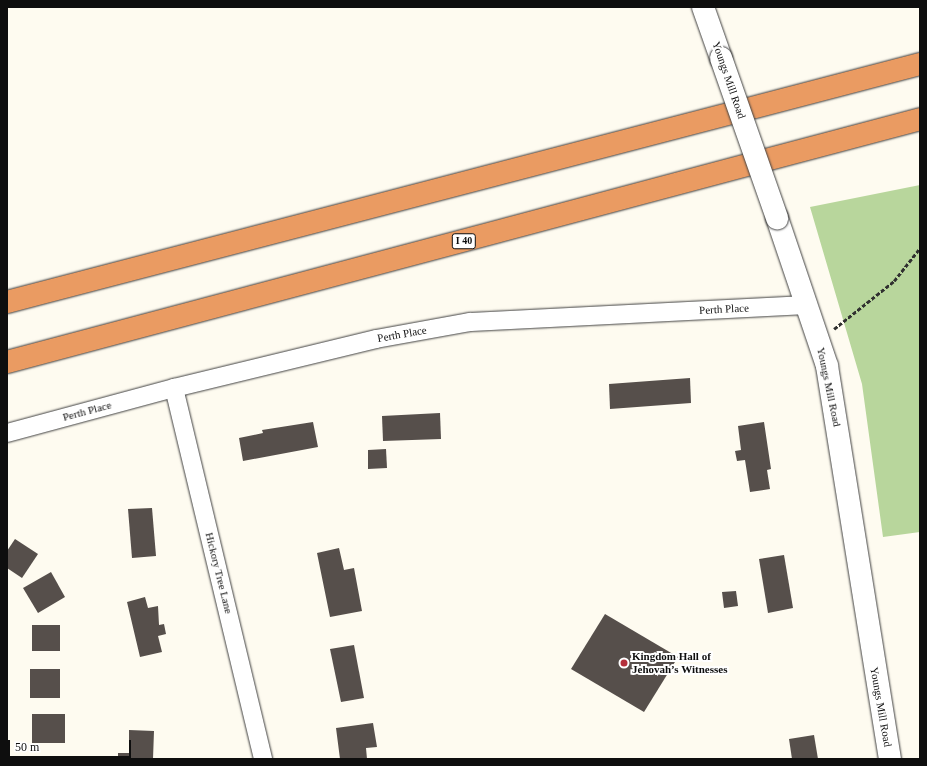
<!DOCTYPE html>
<meta charset="utf-8">
<style>
body{margin:0}
#map{position:relative;width:927px;height:766px;overflow:hidden;background:#fefbf0;font-family:Georgia,serif}
div>[style]{position:absolute}
.forest>*{inset:0;background:#b8d69c}
.building>*{inset:0;background:#564f4b}
.path>*{height:2.5px;margin-top:-1.25px;transform-origin:0;background:repeating-linear-gradient(90deg,#303030 0 4px,transparent 0 6px)}
.roads{filter:drop-shadow(0 0 1px #414141) drop-shadow(0 0 1px #414141)}
.minor>*{height:18px;margin:-9px;padding:0 9px;transform-origin:9px;border-radius:9px;background:#fff}
.tertiary>*{height:22px;margin:-11px;padding:0 11px;transform-origin:11px;border-radius:11px;background:#fff}
.motorway>*{height:22px;margin:-11px;padding:0 11px;transform-origin:11px;border-radius:11px;background:#ea9b62}
.bridges{filter:drop-shadow(0 0 1px #414141) drop-shadow(0 0 1px #414141)}
.tertiary-bridge>*{height:22px;margin:-11px;padding:0 11px;transform-origin:11px;border-radius:11px;background:#fff}
.dots>*{width:11px;height:11px;translate:-50% -50%;box-sizing:border-box;border:2px solid #fff;border-radius:50%}
span{translate:-50% -50%;white-space:nowrap;text-align:center;line-height:1.15;-webkit-text-stroke:4px #fff;paint-order:stroke}
.shield-label span{padding:1px 3px;background:#fff;border:1px solid;border-radius:3px;-webkit-text-stroke-width:0}
.shield-label{font-size:10px;color:#0e0e0e;font-weight:700}
.street-label{font-size:11px;color:#0e0e0e}
.poi-label{font-size:11px;color:#0e0e0e;font-weight:700}
.left{translate:0 -50%;text-align:left}
.frame{position:absolute;inset:0;border:8px solid #0e0e0e;pointer-events:none}
.scale{position:absolute;left:8px;top:740px;width:123px;height:18px;box-sizing:border-box;border:2px solid #0e0e0e;border-top:0;padding-left:5px;font-size:12px;line-height:14px;white-space:nowrap;color:#0e0e0e;-webkit-text-stroke:3px #fff;paint-order:stroke}
</style>
<div id="map">
<div class="forest">
<div style="clip-path:polygon(920px 185px,920px 532px,883px 537px,862px 384px,810px 207px)"></div>
</div>
<div class="building">
<div style="clip-path:polygon(690px 378px,691px 403px,610px 409px,609px 384px)"></div>
<div style="clip-path:polygon(440px 413px,441px 439px,383px 441px,382px 416px)"></div>
<div style="clip-path:polygon(313px 422px,318px 447px,243px 461px,239px 438px,263px 433px,262px 430px)"></div>
<div style="clip-path:polygon(764px 422px,771px 469px,767px 470px,770px 489px,750px 492px,745px 460px,737px 461px,735px 451px,741px 450px,738px 426px)"></div>
<div style="clip-path:polygon(386px 449px,387px 468px,368px 469px,368px 450px)"></div>
<div style="clip-path:polygon(152px 508px,156px 556px,132px 558px,128px 509px)"></div>
<div style="clip-path:polygon(15px 539px,38px 554px,22px 578px,7px 568px,7px 551px)"></div>
<div style="clip-path:polygon(339px 548px,344px 570px,354px 568px,362px 611px,330px 617px,317px 553px)"></div>
<div style="clip-path:polygon(784px 555px,793px 608px,768px 613px,759px 559px)"></div>
<div style="clip-path:polygon(51px 572px,65px 597px,38px 613px,23px 588px)"></div>
<div style="clip-path:polygon(736px 591px,738px 606px,724px 608px,722px 592px)"></div>
<div style="clip-path:polygon(145px 597px,148px 608px,158px 606px,159px 625px,164px 624px,166px 634px,158px 636px,162px 652px,140px 657px,127px 602px)"></div>
<div style="clip-path:polygon(605px 614px,678px 657px,644px 712px,571px 669px)"></div>
<div style="clip-path:polygon(32px 625px,60px 625px,60px 651px,32px 651px)"></div>
<div style="clip-path:polygon(354px 645px,364px 698px,341px 702px,330px 649px)"></div>
<div style="clip-path:polygon(30px 669px,60px 669px,60px 698px,30px 698px)"></div>
<div style="clip-path:polygon(32px 714px,65px 714px,65px 743px,32px 743px)"></div>
<div style="clip-path:polygon(373px 723px,377px 747px,366px 748px,367px 759px,340px 759px,336px 728px)"></div>
<div style="clip-path:polygon(129px 730px,154px 731px,153px 759px,118px 759px,118px 753px,129px 753px)"></div>
<div style="clip-path:polygon(814px 735px,818px 759px,792px 759px,789px 739px)"></div>
</div>
<div class="path">
<div style="left:834px;top:329px;width:77px;rotate:-38.7deg"></div>
<div style="left:894px;top:281px;width:42px;rotate:-51.8deg"></div>
</div>
<div class="roads">
<div class="minor">
<div style="left:174px;top:388px;width:382px;rotate:76.5deg"></div>
<div style="left:7px;top:433px;width:173px;rotate:-15.1deg"></div>
<div style="left:174px;top:388px;width:208px;rotate:-13.6deg"></div>
<div style="left:376px;top:339px;width:96px;rotate:-10.3deg"></div>
<div style="left:470px;top:322px;width:338px;rotate:-2.9deg"></div>
</div>
<div class="tertiary">
<div style="left:703px;top:7px;width:54px;rotate:70.6deg"></div>
<div style="left:777px;top:218px;width:156px;rotate:71.3deg"></div>
<div style="left:827px;top:366px;width:398px;rotate:80.9deg"></div>
</div>
<div class="motorway">
<div style="left:7px;top:302px;width:944px;rotate:-14.61deg"></div>
<div style="left:7px;top:362px;width:945px;rotate:-14.9deg"></div>
</div>
</div>
<div class="bridges">
<div class="tertiary-bridge">
<div style="left:721px;top:58px;width:170px;rotate:70.7deg"></div>
</div>
</div>
<div class="dots">
<div style="left:624px;top:663px;background:#b4303b"></div>
</div>
<div class="shield-label">
<span style="left:464px;top:241px">I 40</span>
</div>
<div class="street-label">
<span style="left:729px;top:80px;rotate:71deg">Youngs Mill Road</span>
<span style="left:724px;top:309px;rotate:-3deg">Perth Place</span>
<span style="left:402px;top:334px;rotate:-10deg">Perth Place</span>
<span style="left:829px;top:387px;rotate:78deg">Youngs Mill Road</span>
<span style="left:87px;top:411px;rotate:-15deg">Perth Place</span>
<span style="left:219px;top:573px;rotate:76deg">Hickory Tree Lane</span>
<span style="left:881px;top:707px;rotate:80deg">Youngs Mill Road</span>
</div>
<div class="poi-label">
<span class="left" style="left:632px;top:663px">Kingdom Hall of<br>Jehovah’s Witnesses</span>
</div>
<div class="frame"></div>
<div class="scale">50 m</div>
</div>
